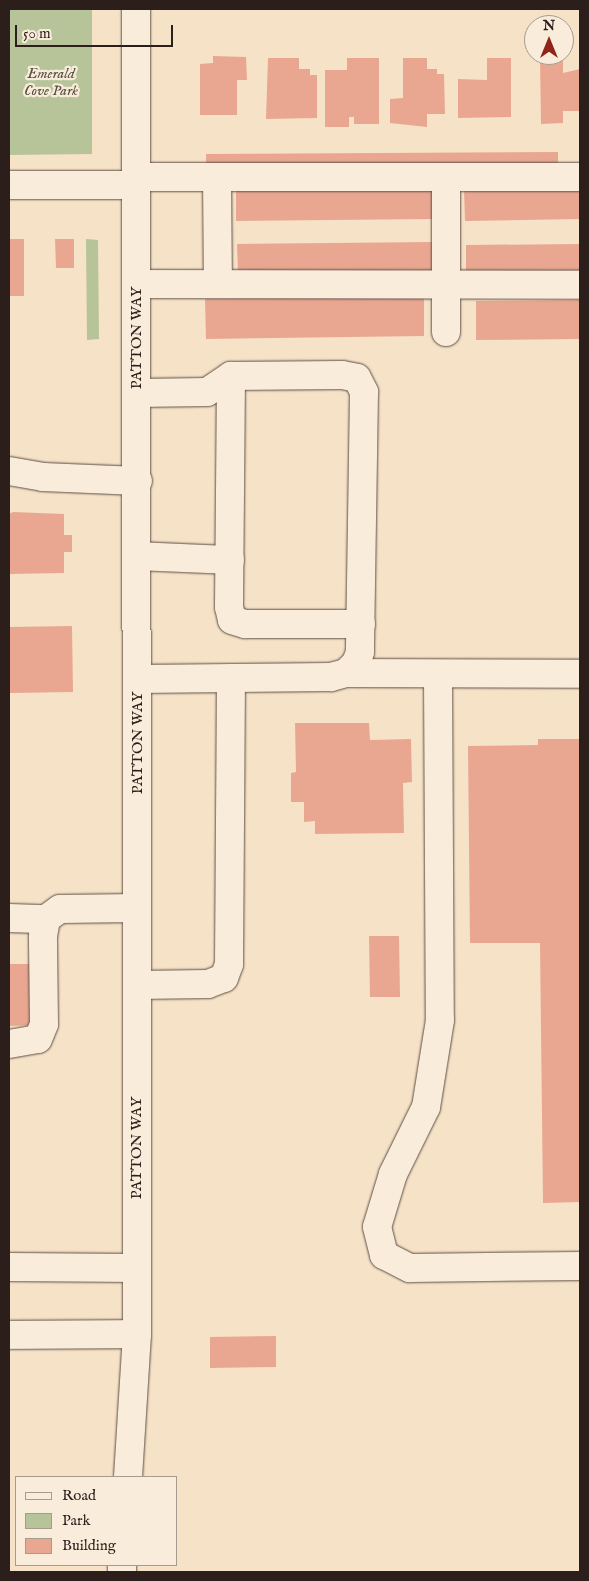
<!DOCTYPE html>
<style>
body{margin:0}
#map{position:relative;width:589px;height:1581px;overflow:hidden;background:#f6e2c7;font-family:"IM FELL English",serif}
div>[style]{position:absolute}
.green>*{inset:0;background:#b7c49a}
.building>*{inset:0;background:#e9a791}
.roads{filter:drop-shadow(0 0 1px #5e4f45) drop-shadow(0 0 1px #5e4f45)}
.minor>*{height:28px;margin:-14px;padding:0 14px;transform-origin:14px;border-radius:14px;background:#f9ecdb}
span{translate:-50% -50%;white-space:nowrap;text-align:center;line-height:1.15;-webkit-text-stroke:4.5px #f9ecdb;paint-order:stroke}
.park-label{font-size:15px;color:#565040;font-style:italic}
.street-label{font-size:15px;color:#2c1e1a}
.frame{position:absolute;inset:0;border:10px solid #2c1e1a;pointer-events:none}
.legend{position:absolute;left:15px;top:1476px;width:162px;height:90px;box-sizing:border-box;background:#f9ecdb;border:1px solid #a79a8e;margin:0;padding:6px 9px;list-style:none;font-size:15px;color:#2c1e1a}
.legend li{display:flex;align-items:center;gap:10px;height:25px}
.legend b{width:25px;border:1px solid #a79a8e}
.north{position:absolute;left:524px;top:15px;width:50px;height:50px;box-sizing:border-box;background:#f9ecdb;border:1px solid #a79a8e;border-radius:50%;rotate:0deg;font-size:14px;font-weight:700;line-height:20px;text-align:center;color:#2c1e1a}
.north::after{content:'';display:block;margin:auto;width:18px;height:22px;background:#8f2418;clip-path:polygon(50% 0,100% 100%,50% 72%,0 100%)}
.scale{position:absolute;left:15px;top:25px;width:158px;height:22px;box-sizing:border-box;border:2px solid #2c1e1a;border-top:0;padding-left:6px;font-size:15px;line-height:18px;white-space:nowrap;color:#2c1e1a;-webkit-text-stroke:4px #f9ecdb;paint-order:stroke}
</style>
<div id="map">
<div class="green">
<div style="clip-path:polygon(9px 9px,92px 9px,92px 154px,9px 155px)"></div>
<div style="clip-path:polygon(86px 239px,98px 240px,99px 339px,87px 340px)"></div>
</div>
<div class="building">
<div style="clip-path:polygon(213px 56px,246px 57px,247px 80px,237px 80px,237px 115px,200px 115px,200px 64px,213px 63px)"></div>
<div style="clip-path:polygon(268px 58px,299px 58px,299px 69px,310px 69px,310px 75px,317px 75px,317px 118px,266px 119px)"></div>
<div style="clip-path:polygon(347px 58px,379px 58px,379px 124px,354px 124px,354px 117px,349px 117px,349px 127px,325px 127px,325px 70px,347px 70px)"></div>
<div style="clip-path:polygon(403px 58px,427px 58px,427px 69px,437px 69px,437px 74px,444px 74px,445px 114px,427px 114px,427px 127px,390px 123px,390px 99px,403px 98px)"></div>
<div style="clip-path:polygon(487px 58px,511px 58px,511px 117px,458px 118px,458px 79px,487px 80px)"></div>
<div style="clip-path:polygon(540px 58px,563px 58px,563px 73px,580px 69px,580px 111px,563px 111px,563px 123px,541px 124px)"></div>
<div style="clip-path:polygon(558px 152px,558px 174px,206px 176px,206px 154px)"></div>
<div style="clip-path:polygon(435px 188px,435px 219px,236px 221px,236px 190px)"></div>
<div style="clip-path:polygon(580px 189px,580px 219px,465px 221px,464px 190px)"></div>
<div style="clip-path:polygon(9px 239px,24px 239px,24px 296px,9px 296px)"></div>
<div style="clip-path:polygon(55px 239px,74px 239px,74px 268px,56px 268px)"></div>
<div style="clip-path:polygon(432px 242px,432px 270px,238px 273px,237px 244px)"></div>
<div style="clip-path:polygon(580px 244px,580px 270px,466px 271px,466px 245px)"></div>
<div style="clip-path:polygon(424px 297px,424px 336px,206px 339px,205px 299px)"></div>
<div style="clip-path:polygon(580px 300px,580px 339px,476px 340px,476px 301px)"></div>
<div style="clip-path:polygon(13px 512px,64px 514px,64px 535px,72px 535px,72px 552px,64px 552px,64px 573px,9px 574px,9px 514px)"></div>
<div style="clip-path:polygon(72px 626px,73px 692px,9px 693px,9px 627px)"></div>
<div style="clip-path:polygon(295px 723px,369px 723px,370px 740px,411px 739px,412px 782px,403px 783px,404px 833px,315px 834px,315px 821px,304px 822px,304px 802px,291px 802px,291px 773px,296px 772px)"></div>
<div style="clip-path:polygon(538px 739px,580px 739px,580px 1202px,543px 1203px,540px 943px,470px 943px,468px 746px,538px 745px)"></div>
<div style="clip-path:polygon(369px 936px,399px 936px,400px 997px,370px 997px)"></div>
<div style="clip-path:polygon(9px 964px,39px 964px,39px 1025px,9px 1026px)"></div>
<div style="clip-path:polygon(276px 1336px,276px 1367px,210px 1368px,210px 1337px)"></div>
</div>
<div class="roads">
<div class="minor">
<div style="left:137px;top:177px;width:443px"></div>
<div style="left:217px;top:177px;width:107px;rotate:89.5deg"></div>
<div style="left:9px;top:185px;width:128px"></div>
<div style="left:137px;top:284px;width:443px;rotate:0.1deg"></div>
<div style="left:446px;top:332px;width:155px;rotate:-90deg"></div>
<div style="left:231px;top:376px;width:231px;rotate:90.5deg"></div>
<div style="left:229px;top:607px;width:13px;rotate:77deg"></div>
<div style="left:232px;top:620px;width:14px;rotate:17deg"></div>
<div style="left:245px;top:624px;width:116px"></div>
<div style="left:137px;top:393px;width:70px;rotate:-0.8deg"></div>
<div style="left:207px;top:392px;width:29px;rotate:-34deg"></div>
<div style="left:231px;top:376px;width:111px;rotate:-0.5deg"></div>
<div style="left:342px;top:375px;width:15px;rotate:11deg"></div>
<div style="left:357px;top:378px;width:16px;rotate:63deg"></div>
<div style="left:364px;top:392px;width:260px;rotate:90.9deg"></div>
<div style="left:360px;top:652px;width:12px;rotate:110deg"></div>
<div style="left:356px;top:663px;width:14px;rotate:135deg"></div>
<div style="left:346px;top:673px;width:16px;rotate:165deg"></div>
<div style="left:331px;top:677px;width:193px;rotate:179.4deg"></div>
<div style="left:9px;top:471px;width:35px;rotate:10deg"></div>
<div style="left:43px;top:477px;width:95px;rotate:2.4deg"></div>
<div style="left:138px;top:556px;width:92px;rotate:2.5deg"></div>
<div style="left:346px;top:673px;width:234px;rotate:0.2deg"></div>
<div style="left:438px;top:674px;width:346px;rotate:89.7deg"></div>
<div style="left:440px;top:1020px;width:88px;rotate:99.1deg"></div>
<div style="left:426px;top:1107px;width:75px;rotate:116.2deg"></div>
<div style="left:393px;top:1174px;width:55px;rotate:106.8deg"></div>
<div style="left:377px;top:1227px;width:29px;rotate:76deg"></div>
<div style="left:384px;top:1255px;width:29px;rotate:27deg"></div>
<div style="left:410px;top:1268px;width:170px;rotate:-0.7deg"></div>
<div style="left:9px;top:918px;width:37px;rotate:2deg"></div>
<div style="left:137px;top:985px;width:71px;rotate:-0.8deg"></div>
<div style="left:208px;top:984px;width:17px;rotate:-21deg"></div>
<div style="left:224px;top:978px;width:15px;rotate:-70deg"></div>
<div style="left:229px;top:964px;width:286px;rotate:-89.6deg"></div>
<div style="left:9px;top:1044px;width:29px;rotate:-10deg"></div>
<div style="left:38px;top:1039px;width:16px;rotate:-68deg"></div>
<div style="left:44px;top:1024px;width:88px;rotate:-90.7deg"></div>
<div style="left:43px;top:936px;width:17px;rotate:-80deg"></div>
<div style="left:46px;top:919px;width:17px;rotate:-36deg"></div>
<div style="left:60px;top:909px;width:77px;rotate:-0.7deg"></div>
<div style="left:9px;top:1267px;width:128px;rotate:0.4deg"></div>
<div style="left:9px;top:1335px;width:128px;rotate:-0.4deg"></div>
<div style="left:128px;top:1477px;width:143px;rotate:-86.4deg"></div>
<div style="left:137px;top:1334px;width:1325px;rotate:-90.04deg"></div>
<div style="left:122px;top:1572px;width:7px;rotate:-90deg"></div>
</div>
</div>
<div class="park-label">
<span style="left:51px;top:82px">Emerald<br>Cove Park</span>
</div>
<div class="street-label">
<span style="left:137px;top:338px;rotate:-90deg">PATTON WAY</span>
<span style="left:138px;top:743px;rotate:-90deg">PATTON WAY</span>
<span style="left:137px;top:1148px;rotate:-90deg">PATTON WAY</span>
</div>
<div class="frame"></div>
<ul class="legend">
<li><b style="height:6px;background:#f9ecdb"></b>Road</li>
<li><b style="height:14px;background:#b7c49a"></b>Park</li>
<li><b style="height:14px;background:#e9a791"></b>Building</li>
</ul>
<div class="north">N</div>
<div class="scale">50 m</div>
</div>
